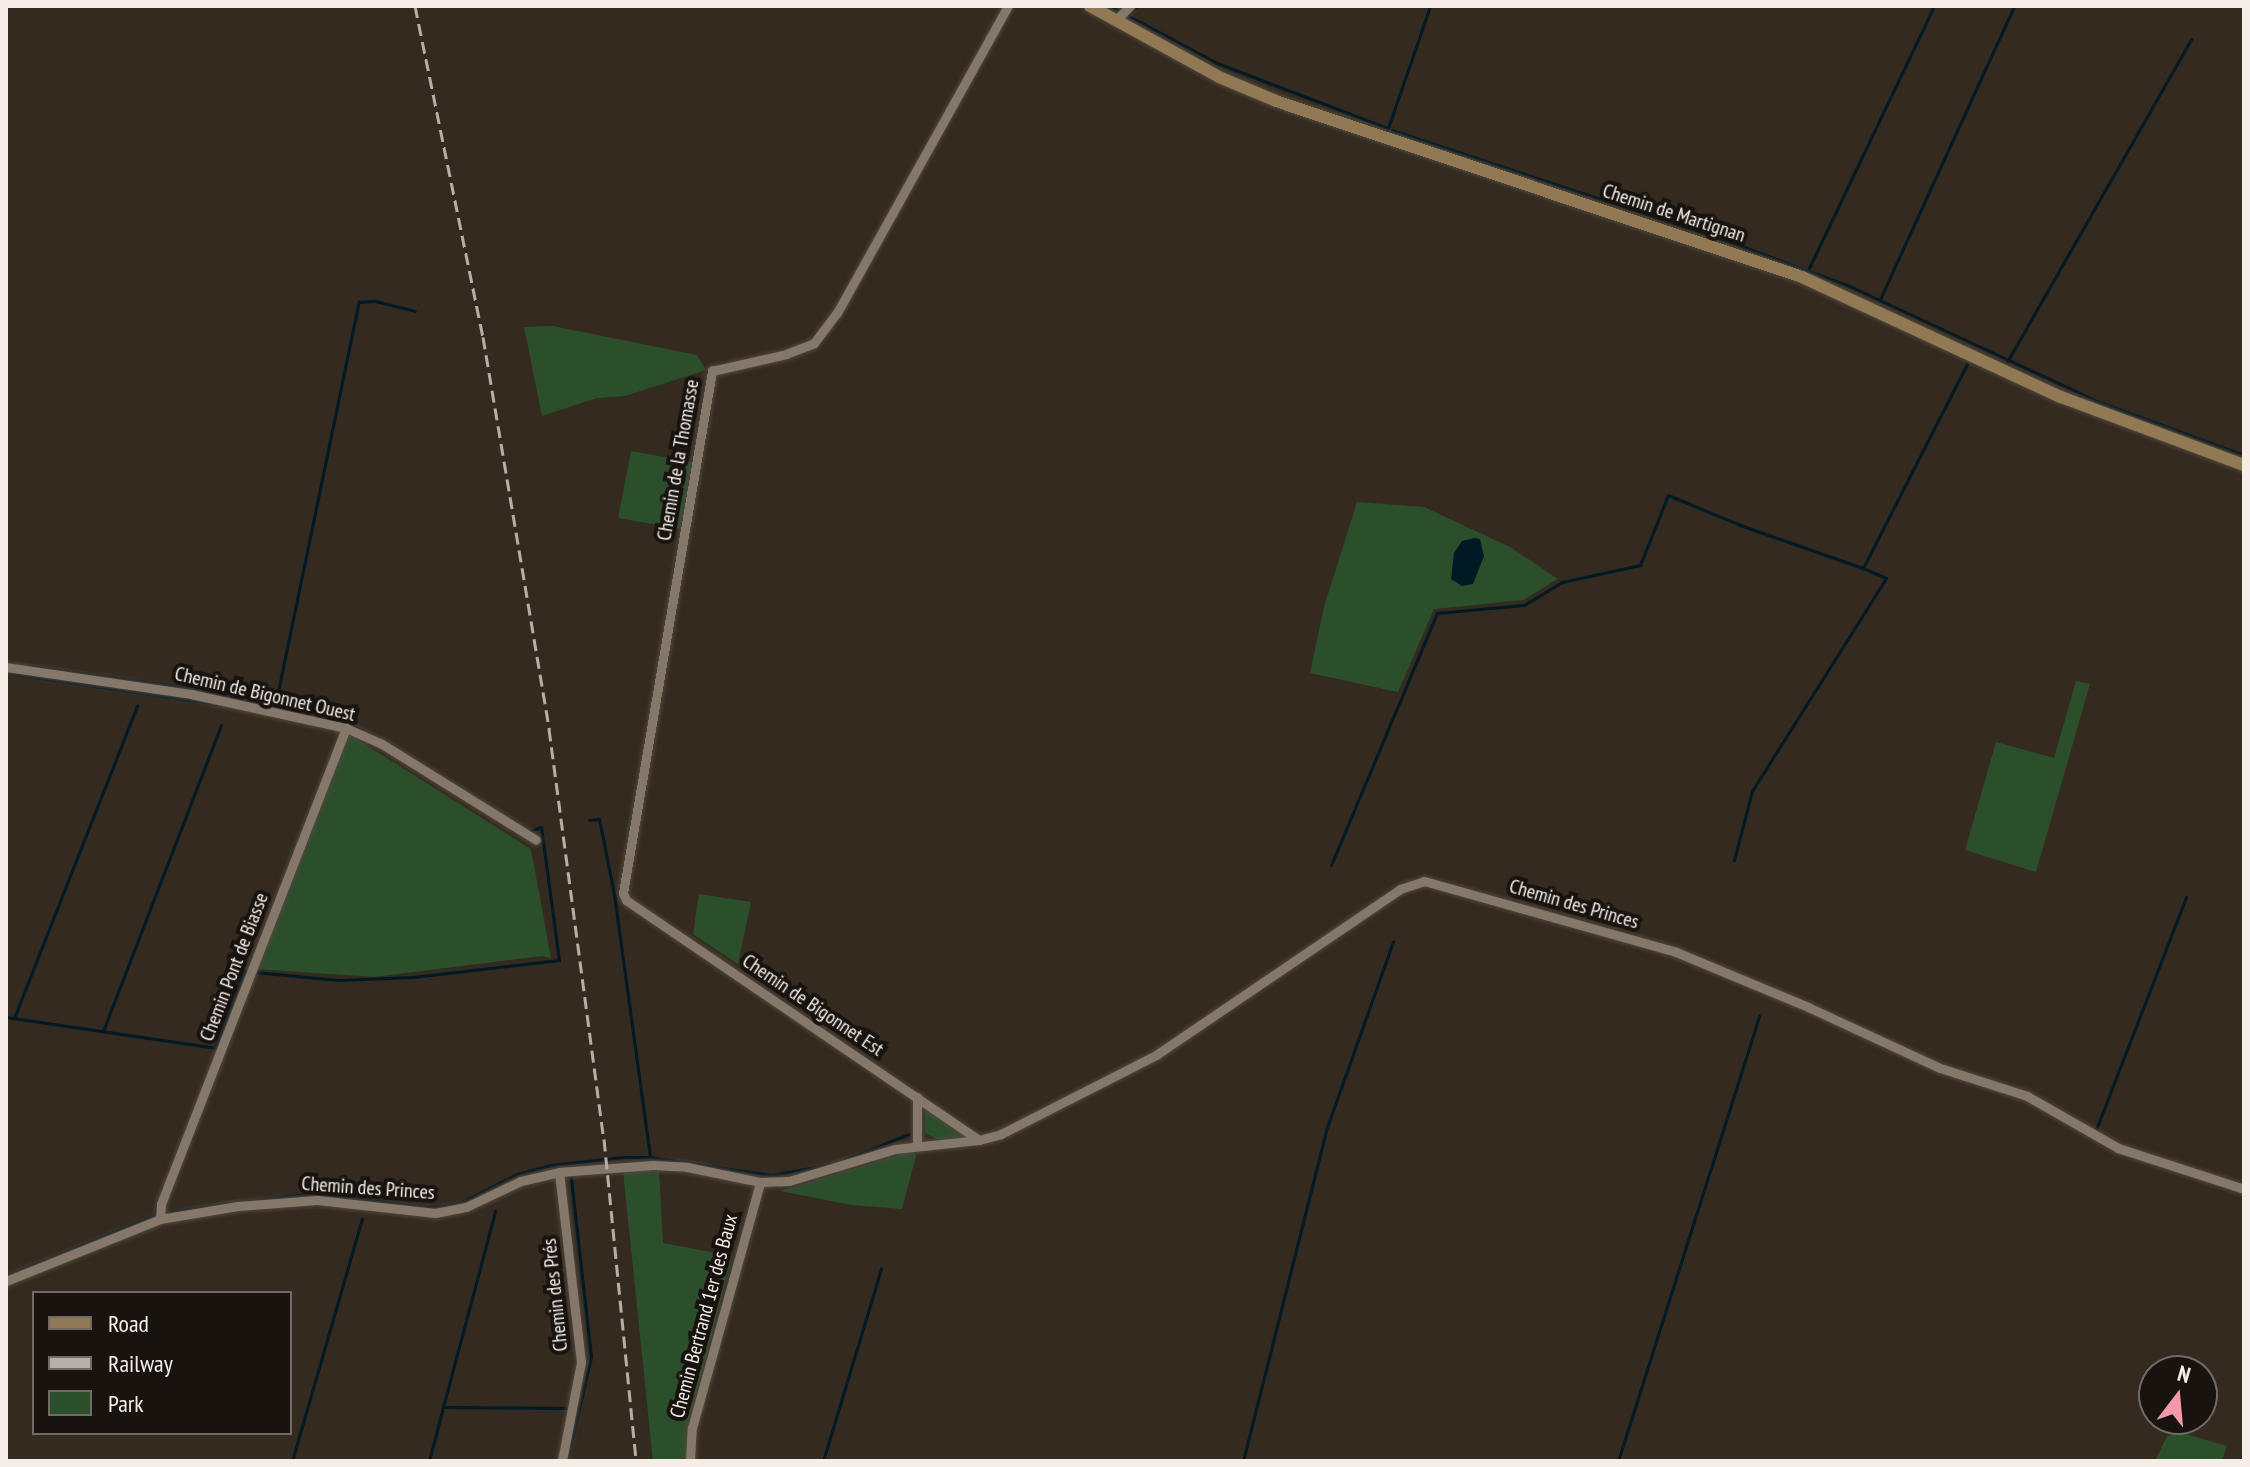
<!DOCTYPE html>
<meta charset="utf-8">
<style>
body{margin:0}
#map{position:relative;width:2250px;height:1467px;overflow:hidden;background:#342a1f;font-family:"PT Sans Narrow",sans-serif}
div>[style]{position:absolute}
.green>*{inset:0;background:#2c4f2b}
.water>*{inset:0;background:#001925}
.stream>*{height:3px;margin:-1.5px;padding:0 1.5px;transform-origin:1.5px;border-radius:1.5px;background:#001925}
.roads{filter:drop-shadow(0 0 2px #50473e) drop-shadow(0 0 2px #50473e)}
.minor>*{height:9px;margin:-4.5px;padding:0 4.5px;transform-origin:4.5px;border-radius:4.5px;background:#85786b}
.secondary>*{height:12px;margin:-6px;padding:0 6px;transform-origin:6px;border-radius:6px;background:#917954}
.rail>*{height:3px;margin-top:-1.5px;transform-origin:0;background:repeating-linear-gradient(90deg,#b7afa7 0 12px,transparent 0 18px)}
span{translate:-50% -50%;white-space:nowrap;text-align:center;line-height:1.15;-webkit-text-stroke:8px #18130f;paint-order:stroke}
.street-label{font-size:20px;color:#f5eee7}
.frame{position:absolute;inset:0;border:8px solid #f5eee7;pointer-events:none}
.legend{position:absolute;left:32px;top:1291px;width:260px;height:144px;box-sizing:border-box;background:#18130f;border:2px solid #706b65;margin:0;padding:10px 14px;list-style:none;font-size:24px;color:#f5eee7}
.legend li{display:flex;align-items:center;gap:16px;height:40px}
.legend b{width:40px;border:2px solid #706b65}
.north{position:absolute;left:2138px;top:1355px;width:80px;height:80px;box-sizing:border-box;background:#18130f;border:2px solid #706b65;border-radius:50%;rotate:16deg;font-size:22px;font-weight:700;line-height:32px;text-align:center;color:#f5eee7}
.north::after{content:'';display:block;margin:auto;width:28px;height:36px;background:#f39aaa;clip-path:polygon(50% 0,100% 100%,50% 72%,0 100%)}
</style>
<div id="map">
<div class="green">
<div style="clip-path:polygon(553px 326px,697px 355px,706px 370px,625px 396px,597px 398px,542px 416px,524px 327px)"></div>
<div style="clip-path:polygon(631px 451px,692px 462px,681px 529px,618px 518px)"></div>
<div style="clip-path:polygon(1357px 502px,1424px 507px,1510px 547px,1558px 579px,1523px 600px,1434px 609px,1398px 692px,1310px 673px,1324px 607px)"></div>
<div style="clip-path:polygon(2076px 681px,2090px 684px,2036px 872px,1965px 850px,1996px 742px,2054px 758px)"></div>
<div style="clip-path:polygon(349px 734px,531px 849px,551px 958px,542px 956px,374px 977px,257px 969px)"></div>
<div style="clip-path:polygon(699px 894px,751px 902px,738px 964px,693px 934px)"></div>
<div style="clip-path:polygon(925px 1108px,969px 1139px,937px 1139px,925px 1133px)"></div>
<div style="clip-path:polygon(914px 1150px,916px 1156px,902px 1209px,852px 1205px,780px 1191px)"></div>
<div style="clip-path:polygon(659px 1170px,663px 1243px,732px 1256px,689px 1424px,686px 1461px,653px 1461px,623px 1171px)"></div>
<div style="clip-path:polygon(2182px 1433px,2227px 1446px,2222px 1461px,2155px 1461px,2167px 1436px)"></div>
</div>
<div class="water">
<div style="clip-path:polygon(1474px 538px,1480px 539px,1484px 556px,1473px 584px,1462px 586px,1451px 579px,1454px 553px,1462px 541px)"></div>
</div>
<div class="stream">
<div style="left:1111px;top:6px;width:7px;rotate:34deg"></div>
<div style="left:1138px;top:6px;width:14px;rotate:141deg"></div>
<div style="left:1127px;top:15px;width:102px;rotate:28.1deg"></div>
<div style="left:1217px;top:63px;width:180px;rotate:20.9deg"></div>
<div style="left:1392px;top:130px;width:354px;rotate:18.3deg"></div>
<div style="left:1728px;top:241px;width:127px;rotate:20.3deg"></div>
<div style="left:1847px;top:285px;width:276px;rotate:24.9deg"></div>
<div style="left:2097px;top:401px;width:157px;rotate:20.2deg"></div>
<div style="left:1387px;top:131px;width:132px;rotate:-71deg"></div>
<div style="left:1808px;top:270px;width:293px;rotate:-64.5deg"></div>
<div style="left:1880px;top:299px;width:322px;rotate:-65.4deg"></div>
<div style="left:2007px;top:362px;width:372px;rotate:-60.3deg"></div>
<div style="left:29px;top:666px;width:148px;rotate:7.7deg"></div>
<div style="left:176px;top:686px;width:174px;rotate:12deg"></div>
<div style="left:346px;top:722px;width:19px;rotate:28deg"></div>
<div style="left:6px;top:673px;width:212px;rotate:8.4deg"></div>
<div style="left:275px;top:706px;width:413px;rotate:-78.3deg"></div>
<div style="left:359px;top:302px;width:16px;rotate:-4deg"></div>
<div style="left:375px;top:301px;width:41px;rotate:14deg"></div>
<div style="left:589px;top:820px;width:10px;rotate:-6deg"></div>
<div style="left:599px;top:819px;width:76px;rotate:78.7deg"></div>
<div style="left:614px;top:894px;width:265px;rotate:82.2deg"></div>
<div style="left:1734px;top:860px;width:71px;rotate:-75.4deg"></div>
<div style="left:1752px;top:791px;width:252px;rotate:-57.8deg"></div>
<div style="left:1886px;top:578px;width:25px;rotate:-157deg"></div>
<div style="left:1863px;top:568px;width:229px;rotate:-63deg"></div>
<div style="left:1331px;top:865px;width:273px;rotate:-67.2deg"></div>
<div style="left:1437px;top:613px;width:87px;rotate:-5.3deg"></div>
<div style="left:1524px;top:605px;width:44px;rotate:-31.2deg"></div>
<div style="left:1562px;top:582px;width:80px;rotate:-12.3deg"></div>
<div style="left:1640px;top:565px;width:75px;rotate:-68.2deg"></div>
<div style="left:1668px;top:495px;width:78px;rotate:22.6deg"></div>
<div style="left:1740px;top:525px;width:130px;rotate:19.3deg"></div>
<div style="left:6px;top:1017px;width:211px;rotate:8.4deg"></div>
<div style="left:215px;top:1048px;width:82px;rotate:-69.4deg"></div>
<div style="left:244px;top:971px;width:95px;rotate:5.4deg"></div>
<div style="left:339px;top:980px;width:74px;rotate:-2.3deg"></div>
<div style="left:413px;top:977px;width:147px;rotate:-6.6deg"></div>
<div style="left:559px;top:960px;width:134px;rotate:-97.7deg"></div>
<div style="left:541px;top:827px;width:12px;rotate:160deg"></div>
<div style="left:14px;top:1018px;width:336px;rotate:-68.5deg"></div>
<div style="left:103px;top:1031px;width:328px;rotate:-68.9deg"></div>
<div style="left:2095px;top:1132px;width:252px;rotate:-68.8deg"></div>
<div style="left:846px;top:1159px;width:68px;rotate:-21.6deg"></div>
<div style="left:166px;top:1212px;width:147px;rotate:-7.4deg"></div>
<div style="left:312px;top:1193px;width:116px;rotate:6.9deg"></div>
<div style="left:427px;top:1207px;width:18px;rotate:-3deg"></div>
<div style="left:445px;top:1206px;width:16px;rotate:-14deg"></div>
<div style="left:461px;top:1202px;width:63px;rotate:-26.6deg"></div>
<div style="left:517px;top:1174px;width:35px;rotate:-15deg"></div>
<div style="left:551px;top:1165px;width:73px;rotate:-6.3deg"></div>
<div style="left:624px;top:1157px;width:26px"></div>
<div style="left:650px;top:1157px;width:123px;rotate:8.4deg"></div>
<div style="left:772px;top:1175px;width:60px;rotate:-10.6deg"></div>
<div style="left:6px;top:1276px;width:161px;rotate:-22.3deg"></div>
<div style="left:155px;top:1215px;width:10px;rotate:-79deg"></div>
<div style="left:443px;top:1407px;width:203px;rotate:-75.1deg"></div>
<div style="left:6px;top:1458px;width:3px;rotate:72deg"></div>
<div style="left:292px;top:1461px;width:252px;rotate:-73.9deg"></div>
<div style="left:429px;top:1461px;width:56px;rotate:-75.5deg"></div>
<div style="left:443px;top:1407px;width:123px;rotate:0.5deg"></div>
<div style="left:567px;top:1461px;width:107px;rotate:-77deg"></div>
<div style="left:591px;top:1357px;width:180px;rotate:-96.4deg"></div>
<div style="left:823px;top:1461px;width:201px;rotate:-73.2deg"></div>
<div style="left:1243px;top:1461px;width:341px;rotate:-75.9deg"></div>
<div style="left:1326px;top:1130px;width:200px;rotate:-70.4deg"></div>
<div style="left:1618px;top:1461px;width:467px;rotate:-72.4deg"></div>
</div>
<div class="roads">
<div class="minor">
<div style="left:1115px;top:21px;width:21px;rotate:-45deg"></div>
<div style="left:6px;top:667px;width:187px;rotate:8.3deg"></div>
<div style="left:191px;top:694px;width:159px;rotate:12.4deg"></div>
<div style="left:346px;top:728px;width:39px;rotate:24deg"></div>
<div style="left:382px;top:744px;width:181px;rotate:31.9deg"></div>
<div style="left:917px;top:1097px;width:48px;rotate:90deg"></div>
<div style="left:979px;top:1140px;width:427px;rotate:-145.8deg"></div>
<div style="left:626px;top:900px;width:8px;rotate:-113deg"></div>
<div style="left:623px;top:893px;width:530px;rotate:-80.32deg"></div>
<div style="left:712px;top:371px;width:76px;rotate:-12.9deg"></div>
<div style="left:786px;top:354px;width:30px;rotate:-21deg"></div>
<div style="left:814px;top:343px;width:38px;rotate:-53deg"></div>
<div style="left:837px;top:313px;width:351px;rotate:-60.9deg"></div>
<div style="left:559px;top:1172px;width:191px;rotate:83.4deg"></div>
<div style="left:581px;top:1362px;width:101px;rotate:100.9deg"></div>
<div style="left:160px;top:1219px;width:15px;rotate:-86deg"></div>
<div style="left:161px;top:1204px;width:511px;rotate:-68.76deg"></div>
<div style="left:6px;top:1281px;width:166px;rotate:-21.9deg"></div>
<div style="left:160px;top:1219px;width:79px;rotate:-9.5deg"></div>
<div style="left:238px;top:1206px;width:79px;rotate:-4.3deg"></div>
<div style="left:317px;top:1200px;width:119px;rotate:6.3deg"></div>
<div style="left:435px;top:1213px;width:32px;rotate:-11deg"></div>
<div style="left:466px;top:1207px;width:61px;rotate:-25.3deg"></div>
<div style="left:521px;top:1181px;width:39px;rotate:-13deg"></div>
<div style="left:559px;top:1172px;width:94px;rotate:-4.3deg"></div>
<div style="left:653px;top:1165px;width:34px;rotate:3deg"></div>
<div style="left:687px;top:1167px;width:75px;rotate:11.6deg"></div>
<div style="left:760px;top:1182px;width:29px;rotate:-2deg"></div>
<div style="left:789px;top:1181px;width:111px;rotate:-16.8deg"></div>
<div style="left:895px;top:1149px;width:84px;rotate:-6.1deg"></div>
<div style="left:979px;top:1140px;width:23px;rotate:-15deg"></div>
<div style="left:1001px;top:1134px;width:174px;rotate:-27deg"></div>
<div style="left:1156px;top:1055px;width:295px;rotate:-34.2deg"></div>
<div style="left:1400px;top:889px;width:25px;rotate:-18deg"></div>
<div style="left:1424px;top:881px;width:262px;rotate:15.7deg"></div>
<div style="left:1676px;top:952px;width:143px;rotate:22.6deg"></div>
<div style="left:1808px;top:1007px;width:145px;rotate:24.8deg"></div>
<div style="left:1940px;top:1068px;width:91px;rotate:17.8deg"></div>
<div style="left:2027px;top:1096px;width:105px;rotate:29.7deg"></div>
<div style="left:2118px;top:1148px;width:133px;rotate:18deg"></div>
<div style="left:690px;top:1461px;width:33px;rotate:-87deg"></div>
<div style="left:692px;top:1428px;width:255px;rotate:-74.5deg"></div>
</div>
<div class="secondary">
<div style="left:1090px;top:6px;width:147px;rotate:28.8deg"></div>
<div style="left:1219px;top:77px;width:62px;rotate:22.8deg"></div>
<div style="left:1276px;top:101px;width:555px;rotate:18.5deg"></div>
<div style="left:1802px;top:277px;width:285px;rotate:24.9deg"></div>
<div style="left:2061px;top:397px;width:195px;rotate:20.4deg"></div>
</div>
</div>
<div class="rail">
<div style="left:415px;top:6px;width:338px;rotate:78.4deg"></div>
<div style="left:483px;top:337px;width:398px;rotate:80.4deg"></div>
<div style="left:549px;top:729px;width:414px;rotate:82.4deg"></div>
<div style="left:604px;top:1139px;width:324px;rotate:84.3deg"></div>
</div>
<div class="street-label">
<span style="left:1674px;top:213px;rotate:18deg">Chemin de Martignan</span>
<span style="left:678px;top:460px;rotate:-80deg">Chemin de la Thomasse</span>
<span style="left:265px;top:694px;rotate:13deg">Chemin de Bigonnet Ouest</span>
<span style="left:1574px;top:904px;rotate:16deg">Chemin des Princes</span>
<span style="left:234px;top:967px;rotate:-69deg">Chemin Pont de Biasse</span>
<span style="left:813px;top:1005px;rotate:34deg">Chemin de Bigonnet Est</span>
<span style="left:368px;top:1188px;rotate:4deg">Chemin des Princes</span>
<span style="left:555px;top:1295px;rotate:-96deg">Chemin des Prés</span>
<span style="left:704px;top:1316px;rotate:-75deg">Chemin Bertrand 1er des Baux</span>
</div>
<div class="frame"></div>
<ul class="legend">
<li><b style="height:10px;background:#917954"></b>Road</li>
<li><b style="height:10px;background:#b7afa7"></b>Railway</li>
<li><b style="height:22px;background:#2c4f2b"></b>Park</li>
</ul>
<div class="north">N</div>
</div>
